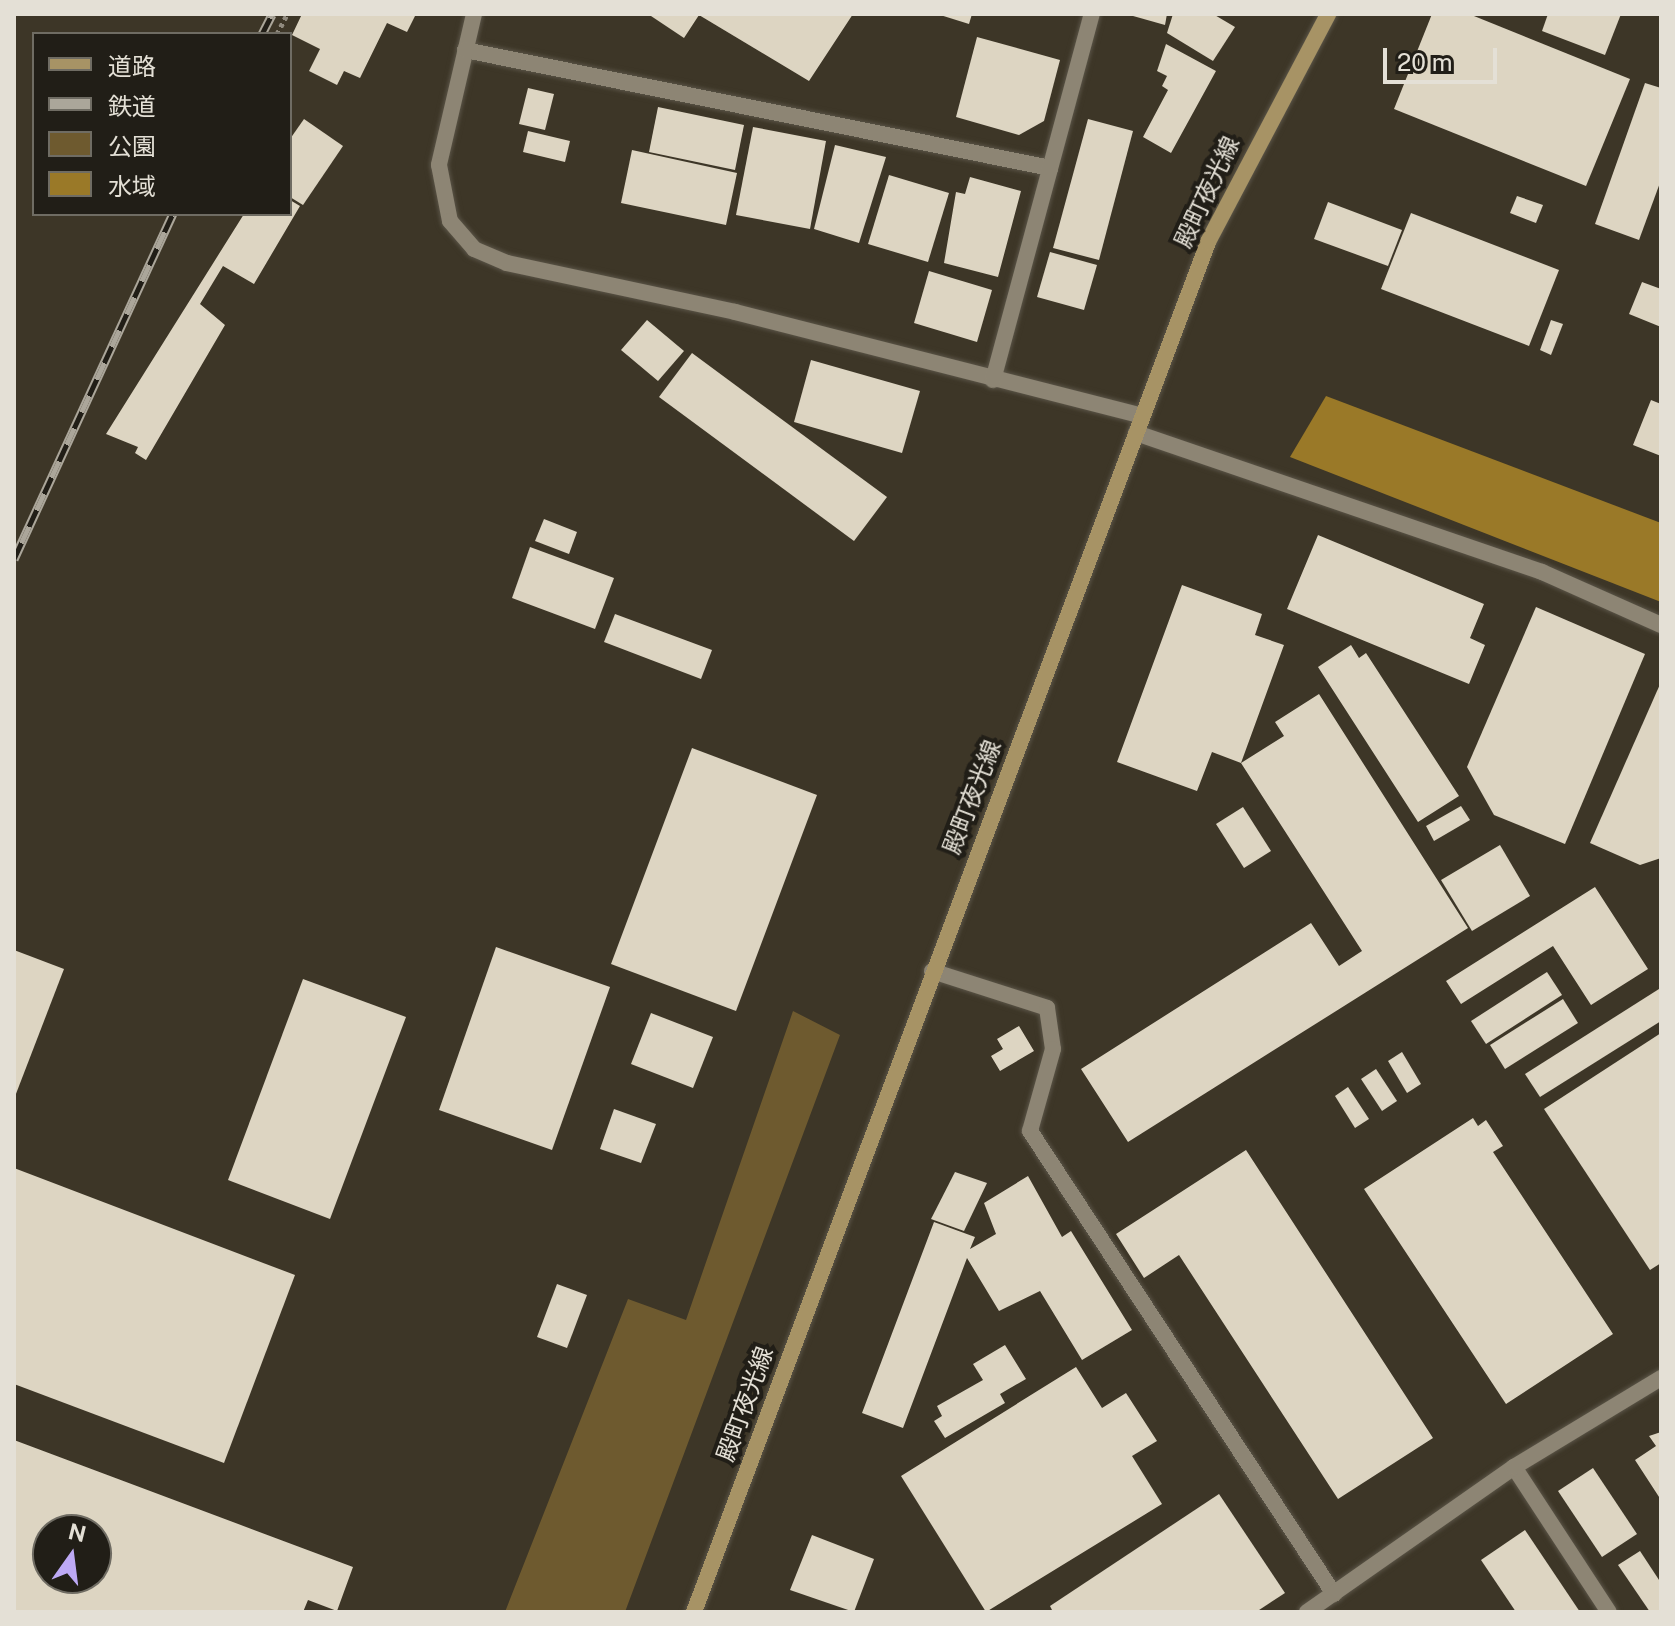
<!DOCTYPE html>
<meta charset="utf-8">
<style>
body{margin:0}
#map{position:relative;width:1675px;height:1626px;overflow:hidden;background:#3d3627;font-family:"Public Sans","Noto Sans JP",sans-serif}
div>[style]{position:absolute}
.green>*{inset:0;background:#6e5a2f}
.water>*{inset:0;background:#9a7928}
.building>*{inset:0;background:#ddd5c2}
.path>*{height:5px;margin-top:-2.5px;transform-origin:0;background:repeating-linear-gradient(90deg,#908a7e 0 4px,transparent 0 8px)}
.roads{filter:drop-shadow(0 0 2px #5a5447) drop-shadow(0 0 2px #5a5447)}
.lane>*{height:16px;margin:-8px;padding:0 8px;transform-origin:8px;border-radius:8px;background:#8d8574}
.street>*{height:16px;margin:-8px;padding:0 8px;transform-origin:8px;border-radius:8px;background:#8d8574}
.secondary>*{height:16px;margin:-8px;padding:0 8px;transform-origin:8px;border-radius:8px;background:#a79365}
.rail>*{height:9px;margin-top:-4.5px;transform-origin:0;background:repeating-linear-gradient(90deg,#211e17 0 18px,#aba69a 0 36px);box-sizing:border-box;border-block:2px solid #aba69a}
span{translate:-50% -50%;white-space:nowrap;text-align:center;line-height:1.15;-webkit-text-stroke:8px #211e17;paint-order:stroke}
.street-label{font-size:24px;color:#e4e0d6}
.frame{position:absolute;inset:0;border:16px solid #e4e0d6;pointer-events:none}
.legend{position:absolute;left:32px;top:32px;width:260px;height:184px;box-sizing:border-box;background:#211e17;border:2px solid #6f6c63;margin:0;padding:10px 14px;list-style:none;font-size:24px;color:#e4e0d6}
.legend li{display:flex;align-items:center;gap:16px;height:40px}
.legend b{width:40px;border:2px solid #6f6c63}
.north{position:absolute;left:32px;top:1514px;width:80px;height:80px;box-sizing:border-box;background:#211e17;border:2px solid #6f6c63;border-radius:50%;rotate:14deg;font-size:22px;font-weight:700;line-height:32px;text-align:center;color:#e4e0d6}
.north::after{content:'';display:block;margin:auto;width:28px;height:36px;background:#bda9f5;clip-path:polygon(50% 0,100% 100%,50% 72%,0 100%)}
.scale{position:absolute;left:1383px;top:48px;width:114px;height:36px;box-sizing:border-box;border:4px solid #e4e0d6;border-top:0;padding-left:10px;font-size:24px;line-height:28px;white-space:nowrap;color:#e4e0d6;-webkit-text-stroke:6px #211e17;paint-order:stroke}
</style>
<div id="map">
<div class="green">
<div style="clip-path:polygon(793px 1011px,840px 1035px,625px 1612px,505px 1612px,628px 1299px,686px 1320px)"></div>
</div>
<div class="water">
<div style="clip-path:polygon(1326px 396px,1661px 523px,1661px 602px,1290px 457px)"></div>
</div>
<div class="building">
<div style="clip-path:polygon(302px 14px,416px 14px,407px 32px,387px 23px,360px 78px,344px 71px,337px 85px,309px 71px,320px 49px,292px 35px)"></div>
<div style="clip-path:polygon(648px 14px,853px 14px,809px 81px,699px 15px,684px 38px)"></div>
<div style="clip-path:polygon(937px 14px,972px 14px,969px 24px)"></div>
<div style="clip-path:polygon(1126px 14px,1167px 14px,1165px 25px)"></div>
<div style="clip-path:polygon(1173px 14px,1213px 14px,1235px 27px,1213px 61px,1167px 33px)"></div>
<div style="clip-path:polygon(1432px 14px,1469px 14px,1630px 79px,1586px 186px,1394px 109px)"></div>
<div style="clip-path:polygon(1548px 14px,1621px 14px,1605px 55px,1542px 31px)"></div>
<div style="clip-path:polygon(977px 37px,1060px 60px,1044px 121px,1019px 135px,956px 117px)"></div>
<div style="clip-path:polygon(1166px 44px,1216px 71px,1171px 153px,1143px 137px,1168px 90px,1162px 86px,1167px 76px,1157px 71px)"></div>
<div style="clip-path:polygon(1645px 83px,1661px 88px,1661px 180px,1639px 240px,1595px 224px)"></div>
<div style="clip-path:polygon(528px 88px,554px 94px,545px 130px,519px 124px)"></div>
<div style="clip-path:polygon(658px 107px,744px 125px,735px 170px,649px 152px)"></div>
<div style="clip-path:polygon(304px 119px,343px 146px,303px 205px,290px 197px,290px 139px)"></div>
<div style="clip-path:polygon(1088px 119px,1133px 131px,1099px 260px,1053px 248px)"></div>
<div style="clip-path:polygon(753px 127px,826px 141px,810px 229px,736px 215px)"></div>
<div style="clip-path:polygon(528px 131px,570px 141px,565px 162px,523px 152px)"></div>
<div style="clip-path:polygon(835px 145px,886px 157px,859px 243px,814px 229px)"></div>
<div style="clip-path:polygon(632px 150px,737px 173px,726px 225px,621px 203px)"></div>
<div style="clip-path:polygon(889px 175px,949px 193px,928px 262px,868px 244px)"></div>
<div style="clip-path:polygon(970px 177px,1021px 191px,998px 277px,944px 263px,956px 192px,965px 194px)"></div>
<div style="clip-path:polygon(1517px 196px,1543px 205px,1536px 223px,1510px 213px)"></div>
<div style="clip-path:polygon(290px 200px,300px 206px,254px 284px,223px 266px,200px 304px,225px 325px,146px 460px,135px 453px,138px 447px,106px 434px,244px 214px,290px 214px)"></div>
<div style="clip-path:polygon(1328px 202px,1402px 230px,1388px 266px,1314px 239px)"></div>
<div style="clip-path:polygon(1411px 213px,1559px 270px,1529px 346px,1381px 289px)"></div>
<div style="clip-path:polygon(1050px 252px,1097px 265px,1084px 310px,1037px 297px)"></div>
<div style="clip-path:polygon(929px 271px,992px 290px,977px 342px,914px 323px)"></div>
<div style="clip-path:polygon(1642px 282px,1661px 289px,1661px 327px,1629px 314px)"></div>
<div style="clip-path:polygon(647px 320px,684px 351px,658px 381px,621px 350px)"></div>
<div style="clip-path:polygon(1551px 320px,1563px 324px,1551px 355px,1540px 350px)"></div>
<div style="clip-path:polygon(692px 353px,887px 497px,854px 541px,659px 397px)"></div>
<div style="clip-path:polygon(811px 360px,920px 391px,902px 453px,794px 422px)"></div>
<div style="clip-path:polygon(1651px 400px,1661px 404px,1661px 456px,1633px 445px)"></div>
<div style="clip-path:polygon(544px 519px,577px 532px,569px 554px,535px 541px)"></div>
<div style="clip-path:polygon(1318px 535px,1484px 604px,1470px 638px,1485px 645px,1469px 684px,1287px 609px)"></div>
<div style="clip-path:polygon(530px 547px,614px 578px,595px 629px,512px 598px)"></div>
<div style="clip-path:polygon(1182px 585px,1262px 614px,1255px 635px,1284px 645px,1241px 763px,1212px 752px,1197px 791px,1117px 762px)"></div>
<div style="clip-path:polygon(1536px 607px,1645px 654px,1565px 844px,1494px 815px,1467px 767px)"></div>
<div style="clip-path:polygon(615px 614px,712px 650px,701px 679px,604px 642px)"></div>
<div style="clip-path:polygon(1351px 645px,1359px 658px,1366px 653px,1459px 796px,1418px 822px,1318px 667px)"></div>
<div style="clip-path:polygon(1661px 682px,1661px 858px,1640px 865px,1590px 843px)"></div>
<div style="clip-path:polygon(1319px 694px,1468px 928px,1128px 1142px,1081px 1069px,1311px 923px,1339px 966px,1362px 951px,1241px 763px,1284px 736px,1275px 722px)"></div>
<div style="clip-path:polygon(692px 748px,817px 795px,736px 1011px,611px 964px)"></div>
<div style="clip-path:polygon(1461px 806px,1470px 820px,1434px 841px,1426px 826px)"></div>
<div style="clip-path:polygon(1243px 807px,1271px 851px,1244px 868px,1216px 824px)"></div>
<div style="clip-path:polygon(1500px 845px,1530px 896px,1472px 931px,1441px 880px)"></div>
<div style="clip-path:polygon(1595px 887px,1648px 969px,1591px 1005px,1553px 946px,1461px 1004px,1446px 981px)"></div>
<div style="clip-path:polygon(496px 947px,610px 987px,552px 1150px,439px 1110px)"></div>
<div style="clip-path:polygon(14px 950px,64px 969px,14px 1099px)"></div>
<div style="clip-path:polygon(1547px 972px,1562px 995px,1486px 1044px,1471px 1021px)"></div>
<div style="clip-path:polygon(303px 979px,406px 1017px,330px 1219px,228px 1180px)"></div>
<div style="clip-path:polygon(1659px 989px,1661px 1021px,1540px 1097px,1525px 1074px)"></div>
<div style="clip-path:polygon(1563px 999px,1578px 1023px,1505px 1069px,1490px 1045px)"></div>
<div style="clip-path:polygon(651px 1013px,713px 1037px,693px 1088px,631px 1064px)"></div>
<div style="clip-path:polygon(1019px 1026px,1034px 1051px,1000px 1071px,991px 1056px,1003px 1049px,997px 1039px)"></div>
<div style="clip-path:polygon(1661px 1033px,1661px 1263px,1650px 1270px,1544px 1109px)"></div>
<div style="clip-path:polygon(1402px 1052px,1421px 1084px,1407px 1093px,1388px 1061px)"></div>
<div style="clip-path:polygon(1376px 1069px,1397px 1101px,1382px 1111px,1361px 1079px)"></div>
<div style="clip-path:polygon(1348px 1087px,1369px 1119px,1355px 1128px,1335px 1096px)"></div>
<div style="clip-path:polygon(614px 1109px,656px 1124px,641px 1163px,600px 1149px)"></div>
<div style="clip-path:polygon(1473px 1118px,1478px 1126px,1486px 1120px,1503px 1146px,1493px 1152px,1613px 1334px,1506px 1404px,1364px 1189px)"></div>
<div style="clip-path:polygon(1246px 1150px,1433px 1438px,1338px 1499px,1179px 1255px,1144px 1278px,1116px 1234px)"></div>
<div style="clip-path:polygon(14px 1168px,295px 1275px,224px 1463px,14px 1384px)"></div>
<div style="clip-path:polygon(955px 1172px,987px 1183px,964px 1231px,931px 1219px)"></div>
<div style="clip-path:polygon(1028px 1176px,1062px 1237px,1071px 1231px,1132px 1330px,1082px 1360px,1040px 1291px,999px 1311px,967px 1258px,903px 1428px,862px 1413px,934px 1222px,975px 1237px,970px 1249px,996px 1234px,984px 1203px)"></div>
<div style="clip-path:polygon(557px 1284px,587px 1295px,567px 1348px,537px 1337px)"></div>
<div style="clip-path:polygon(1005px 1345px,1026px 1379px,1000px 1394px,1005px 1403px,945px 1438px,934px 1421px,942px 1416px,937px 1406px,983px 1380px,973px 1364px)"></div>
<div style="clip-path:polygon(1076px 1367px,1102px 1408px,1126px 1393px,1157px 1441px,1132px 1456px,1162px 1504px,986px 1612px,901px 1476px)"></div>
<div style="clip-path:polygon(1661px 1432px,1661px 1500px,1635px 1460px,1656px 1446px,1649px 1436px)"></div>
<div style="clip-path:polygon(evenodd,14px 1440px,353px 1567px,337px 1611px,308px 1600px,303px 1612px,14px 1612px,14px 1440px,48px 1530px,96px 1530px,96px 1578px,48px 1578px,48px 1530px)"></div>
<div style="clip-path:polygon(1593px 1468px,1637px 1534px,1602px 1557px,1558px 1491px)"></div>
<div style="clip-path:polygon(1219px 1494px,1285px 1593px,1256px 1612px,1053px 1612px,1050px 1606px)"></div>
<div style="clip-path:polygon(1525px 1530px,1580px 1612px,1516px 1612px,1481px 1560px)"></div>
<div style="clip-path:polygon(812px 1535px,874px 1559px,854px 1612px,790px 1590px)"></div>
<div style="clip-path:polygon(1640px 1551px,1661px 1583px,1661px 1612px,1650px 1612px,1618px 1565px)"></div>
</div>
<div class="path">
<div style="left:277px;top:34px;width:22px;rotate:-63deg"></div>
</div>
<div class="roads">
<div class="lane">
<div style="left:1136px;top:433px;width:429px;rotate:18.9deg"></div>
<div style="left:1542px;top:572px;width:130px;rotate:24deg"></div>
<div style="left:932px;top:971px;width:121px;rotate:17.8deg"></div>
<div style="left:1047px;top:1008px;width:41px;rotate:81.7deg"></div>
<div style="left:1053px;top:1049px;width:85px;rotate:105.7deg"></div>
<div style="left:1030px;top:1131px;width:554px;rotate:56.71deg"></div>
<div style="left:1514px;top:1467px;width:173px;rotate:56.8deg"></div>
<div style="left:1307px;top:1612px;width:253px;rotate:-35deg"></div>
<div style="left:1514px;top:1467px;width:172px;rotate:-31.2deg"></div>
</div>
<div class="street">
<div style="left:474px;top:14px;width:155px;rotate:103.1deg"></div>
<div style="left:439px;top:165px;width:57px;rotate:78.9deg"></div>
<div style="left:450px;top:221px;width:37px;rotate:49deg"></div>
<div style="left:474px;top:249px;width:36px;rotate:23deg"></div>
<div style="left:507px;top:263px;width:233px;rotate:12.1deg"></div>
<div style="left:735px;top:312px;width:418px;rotate:14.3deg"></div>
<div style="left:465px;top:50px;width:597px;rotate:11.4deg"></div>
<div style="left:993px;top:380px;width:379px;rotate:-74.9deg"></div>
</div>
<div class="secondary">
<div style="left:694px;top:1612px;width:1463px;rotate:-69.43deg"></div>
<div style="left:1208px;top:242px;width:258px;rotate:-62.2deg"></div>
</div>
</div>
<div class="rail">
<div style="left:262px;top:34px;width:22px;rotate:-63deg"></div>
<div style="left:14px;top:559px;width:380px;rotate:-65.3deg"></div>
</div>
<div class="street-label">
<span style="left:1207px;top:192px;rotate:-65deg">殿町夜光線</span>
<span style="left:972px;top:797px;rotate:-69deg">殿町夜光線</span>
<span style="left:745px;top:1404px;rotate:-70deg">殿町夜光線</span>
</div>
<div class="frame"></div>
<ul class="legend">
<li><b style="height:10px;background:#a79365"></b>道路</li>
<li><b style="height:10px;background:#aba69a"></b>鉄道</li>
<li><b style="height:22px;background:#6e5a2f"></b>公園</li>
<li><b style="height:22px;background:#9a7928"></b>水域</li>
</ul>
<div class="north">N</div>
<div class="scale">20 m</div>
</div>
